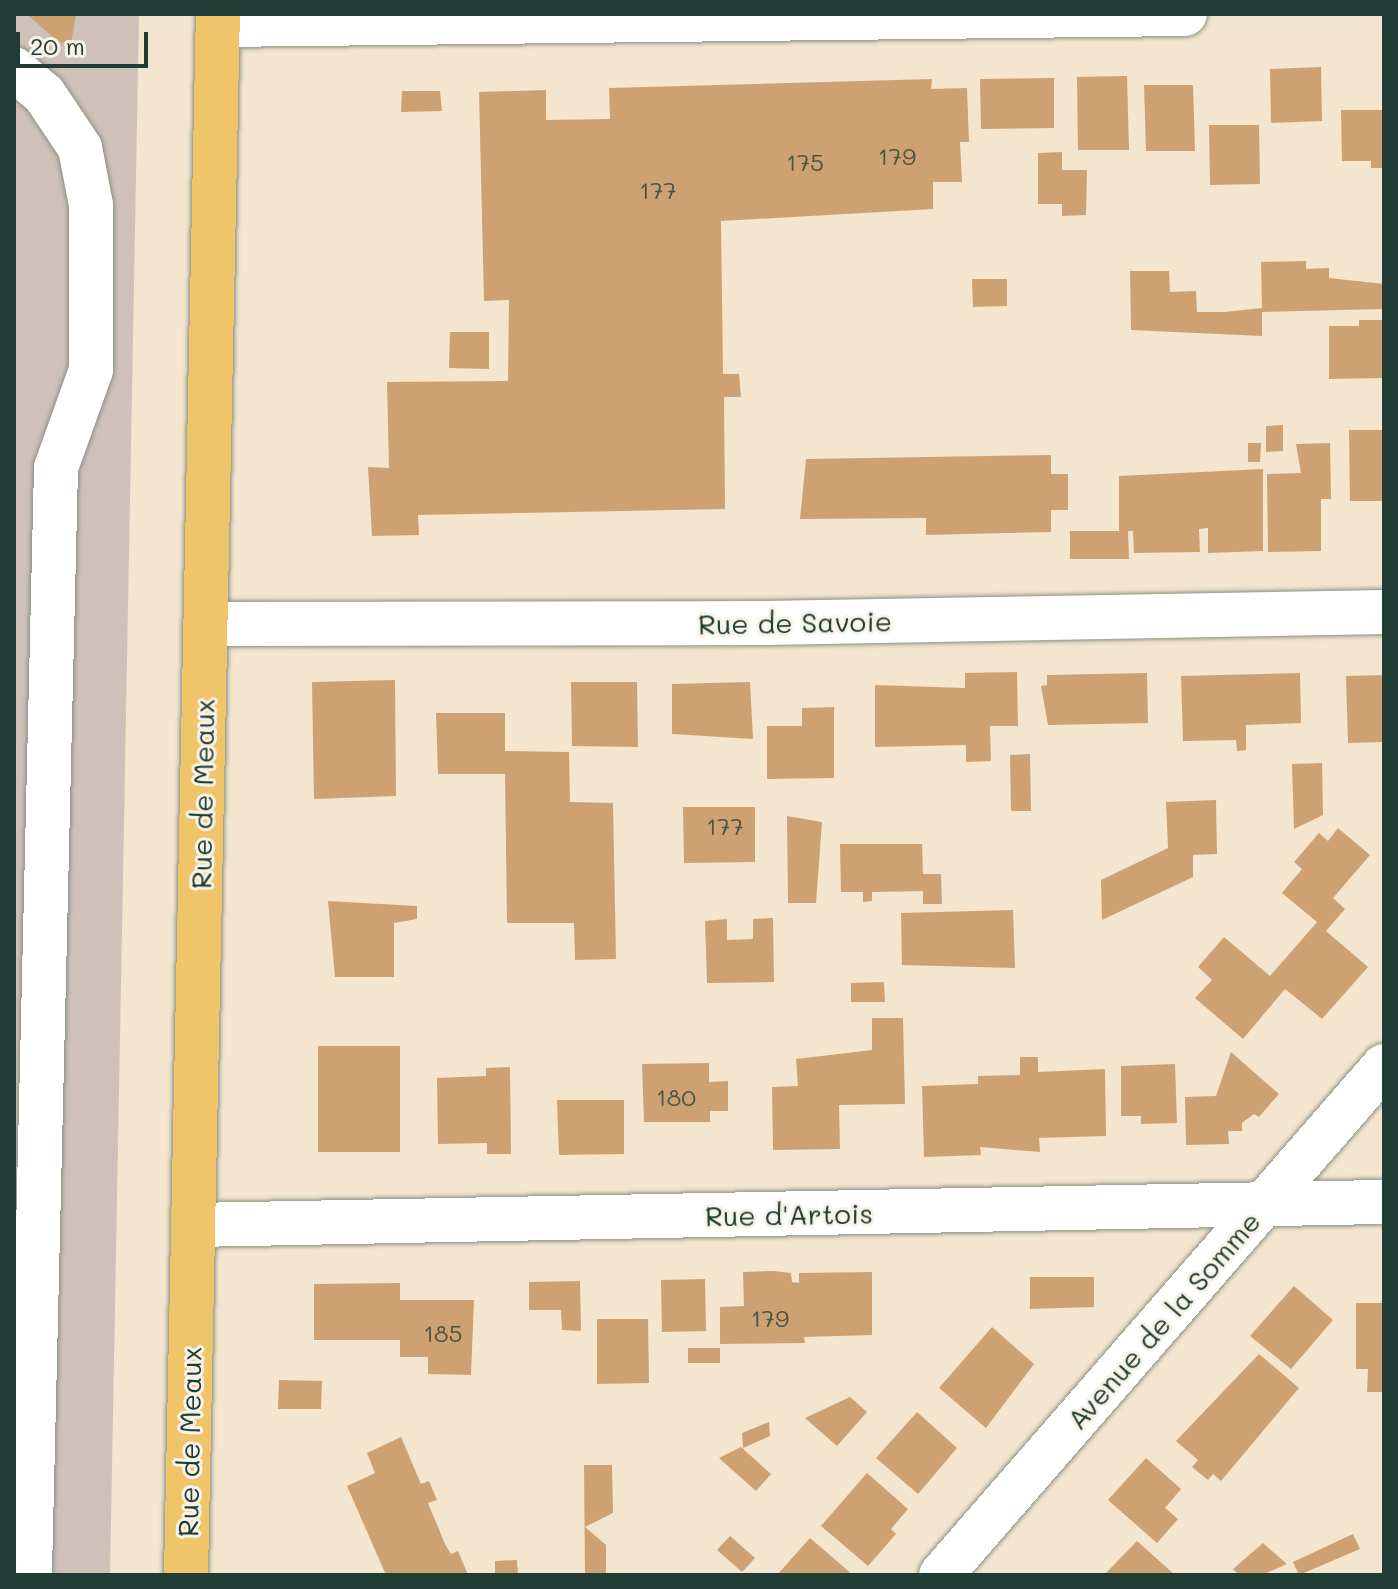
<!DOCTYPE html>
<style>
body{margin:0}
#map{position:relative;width:1398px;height:1589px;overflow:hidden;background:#f4e5cf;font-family:Mali,sans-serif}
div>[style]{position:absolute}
.industrial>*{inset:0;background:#cfc0ba}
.building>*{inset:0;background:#cea173}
.roads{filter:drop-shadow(0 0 2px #8a9182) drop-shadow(0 0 2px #8a9182)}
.minor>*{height:44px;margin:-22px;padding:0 22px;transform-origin:22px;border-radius:22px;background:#fff}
.major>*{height:44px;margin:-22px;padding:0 22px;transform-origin:22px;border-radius:22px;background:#f0c469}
span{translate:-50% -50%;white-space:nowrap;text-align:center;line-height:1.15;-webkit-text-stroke:6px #f7f3e8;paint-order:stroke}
.number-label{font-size:24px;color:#4b5644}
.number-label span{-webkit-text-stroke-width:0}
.street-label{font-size:28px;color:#1f3d34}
.frame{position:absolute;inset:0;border:16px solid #1f3d34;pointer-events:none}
.scale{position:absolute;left:16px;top:32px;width:132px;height:36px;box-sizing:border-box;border:4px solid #1f3d34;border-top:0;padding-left:10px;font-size:24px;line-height:28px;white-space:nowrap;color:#1f3d34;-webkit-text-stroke:6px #f7f3e8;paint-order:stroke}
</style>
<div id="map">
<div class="industrial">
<div style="clip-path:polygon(14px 14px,139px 14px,110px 1575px,14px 1575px)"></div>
</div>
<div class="building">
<div style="clip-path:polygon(27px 14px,76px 14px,71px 44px,58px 42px)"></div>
<div style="clip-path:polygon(1321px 67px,1322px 121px,1271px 123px,1270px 69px)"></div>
<div style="clip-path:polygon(1127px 76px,1129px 150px,1078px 150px,1077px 77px)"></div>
<div style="clip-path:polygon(1054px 78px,1054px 128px,981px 129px,980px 79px)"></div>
<div style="clip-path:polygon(932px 79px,931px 89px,967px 88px,969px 142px,960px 142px,962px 182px,933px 182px,933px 209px,721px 221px,723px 374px,739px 374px,741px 397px,724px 397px,725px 509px,418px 515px,419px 535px,372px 536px,368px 467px,389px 468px,387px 382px,508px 381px,509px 300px,484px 301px,479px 92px,546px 90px,546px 120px,610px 119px,609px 88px)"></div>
<div style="clip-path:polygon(1144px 85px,1193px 85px,1195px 151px,1146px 151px)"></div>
<div style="clip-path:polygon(402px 91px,440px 91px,442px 111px,401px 112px)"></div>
<div style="clip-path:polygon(1341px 110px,1384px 110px,1384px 168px,1371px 168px,1371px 161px,1342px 161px)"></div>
<div style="clip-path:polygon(1209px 125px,1259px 125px,1260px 184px,1210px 185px)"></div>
<div style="clip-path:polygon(1062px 152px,1062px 170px,1087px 170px,1086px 215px,1062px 216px,1062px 204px,1038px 204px,1038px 153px)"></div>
<div style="clip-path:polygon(1306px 261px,1306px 269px,1329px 268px,1329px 278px,1384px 284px,1384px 309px,1262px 312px,1262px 336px,1131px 330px,1130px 271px,1169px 271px,1170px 292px,1196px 291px,1197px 312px,1225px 312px,1262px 308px,1261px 262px)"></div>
<div style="clip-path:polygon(972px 279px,1007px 279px,1007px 306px,973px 307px)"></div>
<div style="clip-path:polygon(1359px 320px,1384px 320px,1384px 378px,1329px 379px,1329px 326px,1359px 326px)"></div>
<div style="clip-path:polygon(450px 332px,489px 332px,489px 369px,449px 368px)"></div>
<div style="clip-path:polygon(1283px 425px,1283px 451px,1266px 452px,1266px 426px)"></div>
<div style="clip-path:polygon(1349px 430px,1384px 430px,1384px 501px,1350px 501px)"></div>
<div style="clip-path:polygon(1248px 443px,1261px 443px,1260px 462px,1248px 462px)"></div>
<div style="clip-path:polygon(1330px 443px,1331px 499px,1321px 499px,1321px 551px,1268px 552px,1267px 474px,1301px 473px,1296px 444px)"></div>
<div style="clip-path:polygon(1051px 455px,1051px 474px,1068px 474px,1068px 510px,1051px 510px,1051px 532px,926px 535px,926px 518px,800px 519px,806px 459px)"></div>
<div style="clip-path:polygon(1263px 469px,1263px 551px,1208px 553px,1208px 528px,1199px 529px,1200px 552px,1134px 553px,1133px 531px,1128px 531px,1129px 559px,1070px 559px,1070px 531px,1119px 531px,1119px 476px)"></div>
<div style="clip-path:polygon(1017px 672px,1018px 726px,990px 726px,991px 761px,966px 762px,966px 745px,875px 747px,875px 685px,965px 688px,965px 673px)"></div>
<div style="clip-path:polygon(1147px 673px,1148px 723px,1048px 725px,1041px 686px,1047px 685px,1047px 675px)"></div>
<div style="clip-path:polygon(1300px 673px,1301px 723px,1246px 725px,1246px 750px,1237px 751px,1236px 740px,1183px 741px,1181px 676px)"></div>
<div style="clip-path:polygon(1384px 675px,1384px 742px,1348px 743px,1346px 676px)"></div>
<div style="clip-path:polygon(395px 680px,396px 796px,314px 799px,312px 682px)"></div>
<div style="clip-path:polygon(571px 682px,637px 682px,638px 747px,572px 746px)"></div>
<div style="clip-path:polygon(750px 682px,753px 739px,672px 734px,672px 684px)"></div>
<div style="clip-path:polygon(834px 707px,834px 778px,767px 779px,767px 726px,802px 726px,802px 708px)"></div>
<div style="clip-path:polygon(436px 713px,505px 713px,505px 751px,569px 752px,570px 802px,613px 803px,616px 959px,575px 960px,574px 923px,507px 923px,505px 774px,438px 774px)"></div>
<div style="clip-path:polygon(1030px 754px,1031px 811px,1011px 811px,1010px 755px)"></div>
<div style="clip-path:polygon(1322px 763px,1323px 815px,1294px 829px,1292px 764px)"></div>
<div style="clip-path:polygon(1216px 800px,1217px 854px,1193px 855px,1193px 877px,1102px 920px,1101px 880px,1168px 848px,1166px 802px)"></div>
<div style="clip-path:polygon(683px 807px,755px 807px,755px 862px,684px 863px)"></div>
<div style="clip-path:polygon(787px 816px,822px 822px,816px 903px,788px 903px)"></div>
<div style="clip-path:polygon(1338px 828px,1370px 855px,1333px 898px,1345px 909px,1326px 931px,1368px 967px,1322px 1019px,1285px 989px,1243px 1039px,1195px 998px,1212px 980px,1198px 967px,1224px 937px,1270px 976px,1317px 922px,1282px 893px,1302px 869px,1294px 862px,1319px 833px,1328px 841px)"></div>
<div style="clip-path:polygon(840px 844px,922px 844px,923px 874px,941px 874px,942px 904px,923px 904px,923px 891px,872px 892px,872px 901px,863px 902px,863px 892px,841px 892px)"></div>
<div style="clip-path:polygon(328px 901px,417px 906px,417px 919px,394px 923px,394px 977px,335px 977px)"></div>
<div style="clip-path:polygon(1013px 910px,1015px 968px,902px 965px,901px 913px)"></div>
<div style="clip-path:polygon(773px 918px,774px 982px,707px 983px,705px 921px,727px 919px,727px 940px,753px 939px,753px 919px)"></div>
<div style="clip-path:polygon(884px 982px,885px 1002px,851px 1002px,851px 983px)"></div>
<div style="clip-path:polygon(872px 1018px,903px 1018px,905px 1104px,839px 1105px,840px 1149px,773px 1150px,772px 1087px,798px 1086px,796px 1059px,872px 1050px)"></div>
<div style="clip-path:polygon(318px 1046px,400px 1046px,400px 1152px,318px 1152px)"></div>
<div style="clip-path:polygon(1231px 1052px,1279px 1094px,1259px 1117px,1254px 1114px,1242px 1123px,1242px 1131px,1228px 1131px,1229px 1144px,1186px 1145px,1185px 1097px,1216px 1096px)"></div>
<div style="clip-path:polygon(1020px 1057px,1038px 1057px,1038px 1072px,1105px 1069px,1106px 1136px,1039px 1138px,1040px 1152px,980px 1147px,981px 1155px,924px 1157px,922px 1086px,978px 1084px,978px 1076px,1020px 1075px)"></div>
<div style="clip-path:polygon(709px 1063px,709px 1082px,728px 1081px,728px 1111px,710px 1111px,710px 1122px,644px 1122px,642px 1064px)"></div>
<div style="clip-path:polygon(1175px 1064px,1177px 1123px,1141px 1124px,1141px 1116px,1121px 1116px,1121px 1066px)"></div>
<div style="clip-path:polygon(510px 1067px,511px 1154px,487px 1154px,487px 1143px,438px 1144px,437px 1078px,486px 1076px,486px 1068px)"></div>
<div style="clip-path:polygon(557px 1100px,624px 1100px,624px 1154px,559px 1155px)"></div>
<div style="clip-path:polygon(773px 1271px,791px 1273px,792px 1282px,799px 1283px,799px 1273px,872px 1272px,872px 1335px,804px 1337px,805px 1343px,720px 1344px,720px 1307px,744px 1306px,743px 1272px)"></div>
<div style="clip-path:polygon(1030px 1277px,1094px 1277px,1094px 1307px,1030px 1309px)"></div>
<div style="clip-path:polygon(705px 1279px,706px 1331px,662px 1332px,661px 1280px)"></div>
<div style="clip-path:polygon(580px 1281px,581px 1331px,562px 1330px,561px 1310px,529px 1310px,529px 1282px)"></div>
<div style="clip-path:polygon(400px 1283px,400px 1300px,474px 1300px,471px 1375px,428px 1374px,428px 1357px,400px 1357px,400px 1340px,314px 1340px,314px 1284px)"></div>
<div style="clip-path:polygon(1294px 1286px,1333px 1320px,1291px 1369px,1250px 1336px)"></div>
<div style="clip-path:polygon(1356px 1303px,1384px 1303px,1384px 1392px,1367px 1392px,1368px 1369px,1356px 1369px)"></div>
<div style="clip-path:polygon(597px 1319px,648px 1319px,649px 1383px,597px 1384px)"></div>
<div style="clip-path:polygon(992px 1327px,1034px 1364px,986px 1428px,939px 1388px)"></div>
<div style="clip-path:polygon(688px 1348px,720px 1348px,720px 1363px,688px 1363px)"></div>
<div style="clip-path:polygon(1259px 1354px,1299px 1388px,1221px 1481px,1213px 1474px,1208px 1480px,1192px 1467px,1198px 1460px,1176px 1441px)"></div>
<div style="clip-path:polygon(279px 1380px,322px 1381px,321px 1409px,278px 1409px)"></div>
<div style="clip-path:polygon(850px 1397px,867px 1412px,837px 1446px,805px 1418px)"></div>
<div style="clip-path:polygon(917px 1412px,957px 1448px,918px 1494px,876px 1458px)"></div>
<div style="clip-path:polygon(769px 1422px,770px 1436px,743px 1448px,742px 1433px)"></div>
<div style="clip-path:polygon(401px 1437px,421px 1484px,429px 1481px,437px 1500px,428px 1503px,445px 1544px,451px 1554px,458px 1551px,468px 1575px,386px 1575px,347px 1486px,375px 1473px,367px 1453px)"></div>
<div style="clip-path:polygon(741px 1447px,771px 1474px,756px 1491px,719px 1458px)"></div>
<div style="clip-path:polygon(1146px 1458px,1181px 1489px,1165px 1508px,1178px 1519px,1157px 1543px,1108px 1500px)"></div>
<div style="clip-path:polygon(584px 1465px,612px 1465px,613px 1513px,585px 1527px,606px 1545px,606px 1575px,585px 1575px)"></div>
<div style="clip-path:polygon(867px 1473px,908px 1509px,891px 1529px,896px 1534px,868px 1566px,821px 1526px)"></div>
<div style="clip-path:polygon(1353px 1534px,1360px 1549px,1299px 1575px,1293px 1562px)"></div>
<div style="clip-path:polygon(730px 1536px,755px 1558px,742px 1572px,717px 1550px)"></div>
<div style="clip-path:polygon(810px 1538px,853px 1575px,777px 1575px)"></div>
<div style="clip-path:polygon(1137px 1541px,1175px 1575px,1106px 1573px)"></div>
<div style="clip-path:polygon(1263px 1543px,1287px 1564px,1262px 1575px,1239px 1575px,1233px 1569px)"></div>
<div style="clip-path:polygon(517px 1560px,518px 1575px,495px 1575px,495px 1561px)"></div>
</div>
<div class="roads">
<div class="minor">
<div style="left:218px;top:25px;width:967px;rotate:-0.65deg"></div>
<div style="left:14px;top:69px;width:39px;rotate:40deg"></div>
<div style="left:44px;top:94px;width:65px;rotate:56.3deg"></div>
<div style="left:80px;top:148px;width:58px;rotate:79.1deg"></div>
<div style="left:91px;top:205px;width:165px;rotate:90deg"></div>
<div style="left:91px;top:370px;width:104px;rotate:109.7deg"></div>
<div style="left:56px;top:468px;width:1107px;rotate:91.35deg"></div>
<div style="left:205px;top:624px;width:560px;rotate:-0.1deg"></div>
<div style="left:765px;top:623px;width:619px;rotate:-1.02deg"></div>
<div style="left:193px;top:1225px;width:1191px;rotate:-1.11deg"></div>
<div style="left:941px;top:1575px;width:675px;rotate:-48.97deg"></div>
</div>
<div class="major">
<div style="left:186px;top:1575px;width:1561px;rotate:-88.83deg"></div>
</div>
</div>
<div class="number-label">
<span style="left:897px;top:156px">179</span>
<span style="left:805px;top:162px">175</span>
<span style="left:658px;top:190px">177</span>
<span style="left:725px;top:826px">177</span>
<span style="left:676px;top:1097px">180</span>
<span style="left:770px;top:1318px">179</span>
<span style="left:443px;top:1333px">185</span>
</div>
<div class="street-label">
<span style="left:795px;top:622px;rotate:-1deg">Rue de Savoie</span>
<span style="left:202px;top:794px;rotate:-89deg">Rue de Meaux</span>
<span style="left:789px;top:1214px;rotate:-1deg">Rue d'Artois</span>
<span style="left:1163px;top:1320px;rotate:-49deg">Avenue de la Somme</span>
<span style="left:189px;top:1442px;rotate:-89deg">Rue de Meaux</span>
</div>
<div class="frame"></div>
<div class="scale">20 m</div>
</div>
